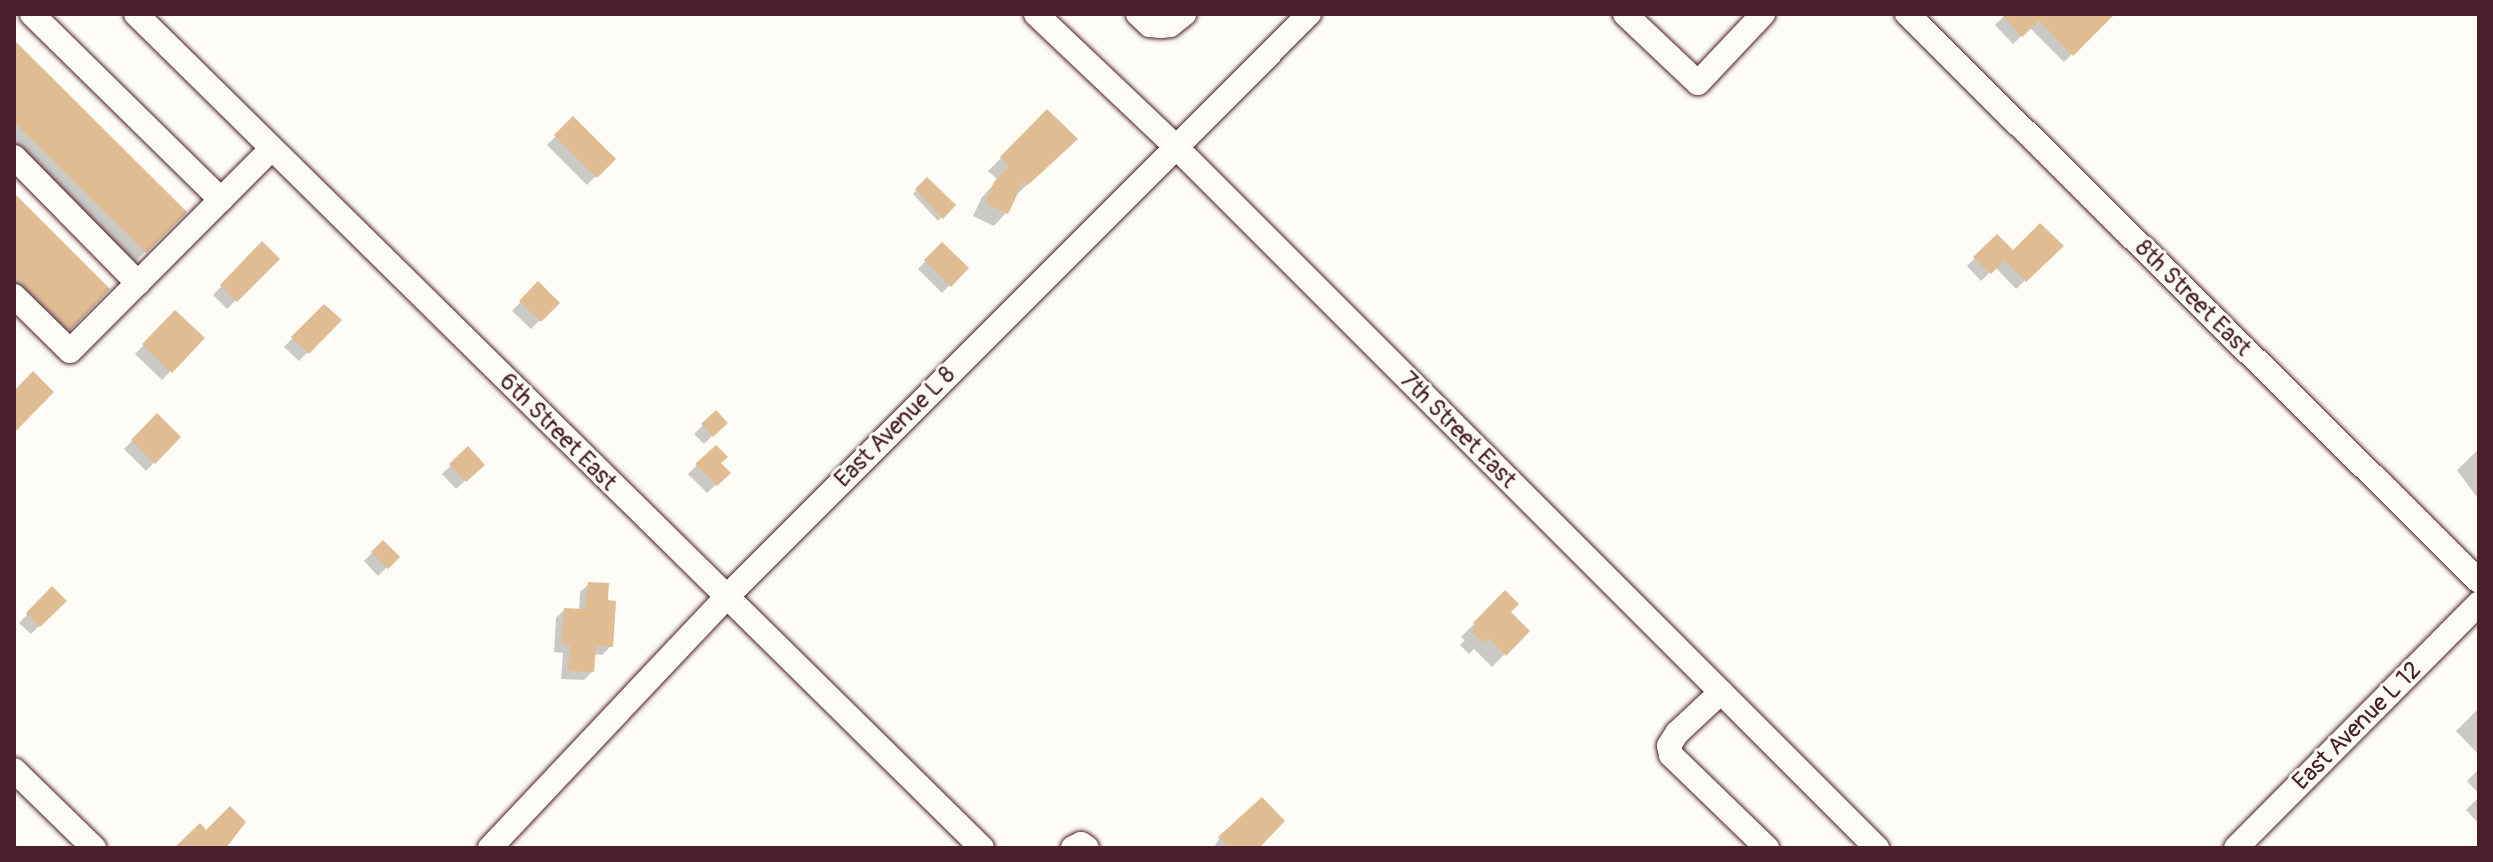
<!DOCTYPE html>
<style>
body{margin:0}
#map{position:relative;width:2493px;height:862px;overflow:hidden;background:#fdfcf7;font-family:Pangolin,sans-serif}
div>[style]{position:absolute}
.shadow>*{inset:0;background:#0003}
.building>*{inset:0;background:#e0bc92}
.roads{filter:drop-shadow(0 0 2px #4a1f2b) drop-shadow(0 0 2px #4a1f2b)}
.minor>*{height:24px;margin:-12px;padding:0 12px;transform-origin:12px;border-radius:12px;background:#fdfcf7}
span{translate:-50% -50%;white-space:nowrap;text-align:center;line-height:1.15;-webkit-text-stroke:6px #fdfcf7;paint-order:stroke}
.street-label{font-size:24px;color:#4a1f2b}
.frame{position:absolute;inset:0;border:16px solid #4a1f2b;pointer-events:none}
</style>
<div id="map">
<div class="shadow">
<div style="clip-path:polygon(2006px 14px,2113px 14px,2064px 62px,2030px 28px,2013px 44px,1995px 25px)"></div>
<div style="clip-path:polygon(14px 43px,184px 212px,132px 265px,14px 147px)"></div>
<div style="clip-path:polygon(1047px 112px,1062px 152px,1014px 197px,1007px 212px,994px 226px,973px 216px,982px 197px,998px 180px,988px 171px)"></div>
<div style="clip-path:polygon(573px 119px,613px 159px,587px 185px,547px 145px)"></div>
<div style="clip-path:polygon(927px 180px,953px 205px,938px 221px,913px 194px)"></div>
<div style="clip-path:polygon(14px 195px,108px 289px,56px 341px,14px 300px)"></div>
<div style="clip-path:polygon(1997px 237px,2013px 253px,2061px 246px,2016px 289px,1995px 267px,1981px 281px,1967px 266px)"></div>
<div style="clip-path:polygon(262px 244px,277px 259px,227px 309px,213px 295px)"></div>
<div style="clip-path:polygon(942px 244px,966px 268px,942px 293px,918px 269px)"></div>
<div style="clip-path:polygon(538px 284px,557px 303px,531px 329px,512px 311px)"></div>
<div style="clip-path:polygon(324px 306px,339px 320px,299px 361px,284px 347px)"></div>
<div style="clip-path:polygon(175px 312px,202px 338px,162px 380px,135px 354px)"></div>
<div style="clip-path:polygon(716px 413px,725px 423px,704px 444px,694px 434px)"></div>
<div style="clip-path:polygon(157px 416px,178px 437px,146px 471px,124px 449px)"></div>
<div style="clip-path:polygon(715px 447px,718px 463px,728px 473px,707px 493px,688px 474px)"></div>
<div style="clip-path:polygon(468px 449px,483px 464px,456px 489px,442px 474px)"></div>
<div style="clip-path:polygon(2479px 449px,2479px 500px,2457px 470px)"></div>
<div style="clip-path:polygon(383px 542px,397px 557px,378px 576px,364px 561px)"></div>
<div style="clip-path:polygon(589px 584px,611px 646px,602px 655px,593px 654px,592px 672px,584px 680px,561px 679px,563px 653px,554px 652px,556px 618px,564px 610px,579px 611px,580px 592px)"></div>
<div style="clip-path:polygon(52px 589px,64px 601px,31px 634px,19px 623px)"></div>
<div style="clip-path:polygon(1505px 593px,1508px 612px,1527px 631px,1492px 667px,1474px 649px,1469px 654px,1460px 645px,1465px 640px,1461px 637px)"></div>
<div style="clip-path:polygon(2479px 708px,2479px 755px,2456px 731px)"></div>
<div style="clip-path:polygon(2479px 769px,2479px 794px,2467px 781px)"></div>
<div style="clip-path:polygon(2479px 797px,2479px 824px,2466px 810px)"></div>
<div style="clip-path:polygon(1220px 838px,1256px 848px,1213px 848px)"></div>
</div>
<div class="building">
<div style="clip-path:polygon(2001px 14px,2115px 14px,2073px 56px,2039px 21px,2022px 37px)"></div>
<div style="clip-path:polygon(14px 40px,187px 212px,146px 253px,14px 122px)"></div>
<div style="clip-path:polygon(1047px 109px,1078px 139px,1028px 185px,1023px 182px,1008px 214px,985px 203px,994px 182px,1009px 166px,1000px 157px)"></div>
<div style="clip-path:polygon(573px 116px,616px 159px,597px 178px,554px 135px)"></div>
<div style="clip-path:polygon(927px 177px,956px 205px,943px 219px,915px 189px)"></div>
<div style="clip-path:polygon(14px 193px,110px 289px,70px 330px,14px 275px)"></div>
<div style="clip-path:polygon(2040px 223px,2064px 246px,2026px 282px,2005px 260px,1991px 274px,1973px 257px,1997px 234px,2013px 250px)"></div>
<div style="clip-path:polygon(262px 241px,280px 259px,237px 302px,220px 285px)"></div>
<div style="clip-path:polygon(942px 242px,969px 268px,951px 287px,924px 260px)"></div>
<div style="clip-path:polygon(538px 281px,560px 303px,541px 322px,519px 301px)"></div>
<div style="clip-path:polygon(324px 304px,342px 320px,309px 354px,291px 337px)"></div>
<div style="clip-path:polygon(175px 310px,205px 338px,172px 373px,142px 344px)"></div>
<div style="clip-path:polygon(33px 371px,54px 392px,14px 433px,14px 391px)"></div>
<div style="clip-path:polygon(716px 410px,728px 423px,713px 437px,701px 424px)"></div>
<div style="clip-path:polygon(157px 413px,181px 437px,155px 464px,131px 440px)"></div>
<div style="clip-path:polygon(716px 445px,728px 457px,721px 463px,731px 473px,717px 486px,695px 464px)"></div>
<div style="clip-path:polygon(468px 446px,485px 465px,466px 482px,449px 464px)"></div>
<div style="clip-path:polygon(383px 540px,400px 557px,388px 569px,371px 552px)"></div>
<div style="clip-path:polygon(588px 582px,609px 583px,608px 600px,616px 601px,613px 647px,596px 646px,594px 672px,568px 671px,570px 645px,561px 644px,564px 608px,585px 609px)"></div>
<div style="clip-path:polygon(52px 586px,67px 601px,40px 627px,26px 613px)"></div>
<div style="clip-path:polygon(1505px 590px,1519px 604px,1511px 612px,1530px 631px,1506px 656px,1488px 638px,1483px 643px,1471px 631px,1476px 626px,1473px 623px)"></div>
<div style="clip-path:polygon(1262px 797px,1285px 821px,1259px 848px,1229px 848px,1218px 837px)"></div>
<div style="clip-path:polygon(230px 806px,246px 822px,226px 848px,174px 848px,200px 823px,206px 830px)"></div>
</div>
<div class="roads">
<div class="minor">
<div style="left:32px;top:14px;width:265px;rotate:44.5deg"></div>
<div style="left:136px;top:14px;width:1188px;rotate:44.59deg"></div>
<div style="left:1036px;top:14px;width:192px;rotate:43.5deg"></div>
<div style="left:1175px;top:146px;width:993px;rotate:45deg"></div>
<div style="left:1138px;top:14px;width:16px;rotate:43deg"></div>
<div style="left:1150px;top:25px;width:11px;rotate:5deg"></div>
<div style="left:1161px;top:26px;width:9px;rotate:-6deg"></div>
<div style="left:1170px;top:25px;width:18px;rotate:-38deg"></div>
<div style="left:1625px;top:14px;width:100px;rotate:43.4deg"></div>
<div style="left:1698px;top:83px;width:95px;rotate:-46.7deg"></div>
<div style="left:1907px;top:14px;width:805px;rotate:44.75deg"></div>
<div style="left:14px;top:157px;width:177px;rotate:45.5deg"></div>
<div style="left:14px;top:296px;width:78px;rotate:44.5deg"></div>
<div style="left:70px;top:351px;width:285px;rotate:-45.1deg"></div>
<div style="left:1721px;top:692px;width:60px;rotate:137deg"></div>
<div style="left:1677px;top:733px;width:15px;rotate:122deg"></div>
<div style="left:1669px;top:746px;width:9px;rotate:77deg"></div>
<div style="left:1671px;top:755px;width:134px;rotate:44.1deg"></div>
<div style="left:14px;top:770px;width:112px;rotate:44.3deg"></div>
<div style="left:490px;top:848px;width:344px;rotate:-46.7deg"></div>
<div style="left:726px;top:598px;width:825px;rotate:-45.05deg"></div>
<div style="left:1073px;top:848px;width:9px;rotate:-27deg"></div>
<div style="left:1081px;top:844px;width:7px;rotate:34deg"></div>
<div style="left:2236px;top:848px;width:345px;rotate:-45.2deg"></div>
</div>
</div>
<div class="street-label">
<span style="left:2193px;top:298px;rotate:45deg">8th Street East</span>
<span style="left:895px;top:427px;rotate:-45deg">East Avenue L 8</span>
<span style="left:1458px;top:430px;rotate:45deg">7th Street East</span>
<span style="left:558px;top:432px;rotate:45deg">6th Street East</span>
<span style="left:2357px;top:726px;rotate:-45deg">East Avenue L 12</span>
</div>
<div class="frame"></div>
</div>
